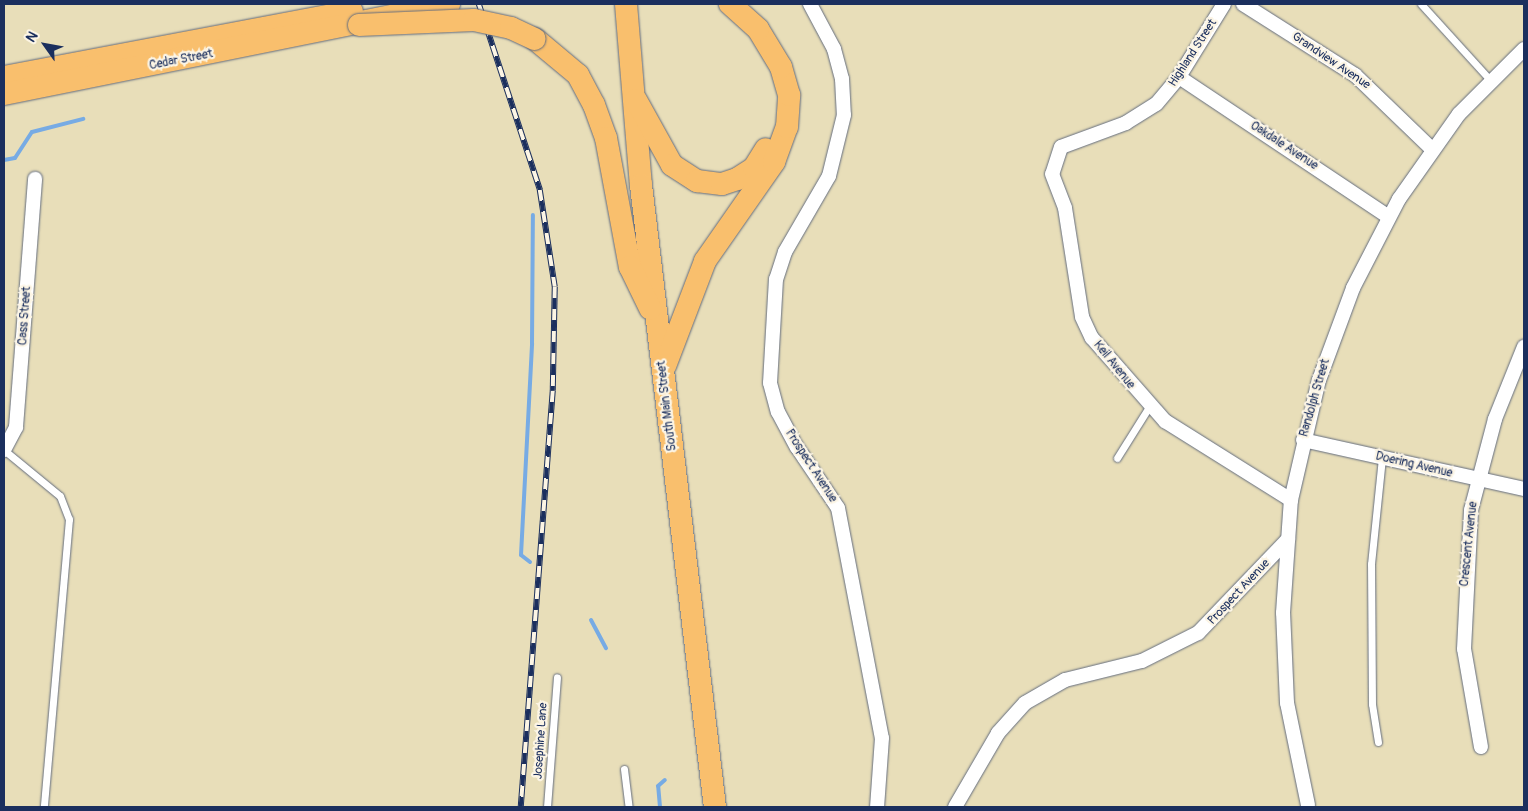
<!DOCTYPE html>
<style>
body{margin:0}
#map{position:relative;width:1528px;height:811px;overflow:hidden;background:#e8deb9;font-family:Pangolin,sans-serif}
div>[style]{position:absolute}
.stream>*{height:4px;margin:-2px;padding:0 2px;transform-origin:2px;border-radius:2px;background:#77abe4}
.roads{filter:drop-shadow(0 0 1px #636c7e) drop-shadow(0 0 1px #636c7e)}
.lane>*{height:7px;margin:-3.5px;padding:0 3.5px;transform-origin:3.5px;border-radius:3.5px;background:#fff}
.street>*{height:14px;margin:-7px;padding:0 7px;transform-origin:7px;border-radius:7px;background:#fff}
.primary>*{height:22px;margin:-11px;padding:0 11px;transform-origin:11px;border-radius:11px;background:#f9bf6d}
.rail>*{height:5.5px;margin-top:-2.75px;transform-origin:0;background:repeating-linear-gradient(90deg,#fcf5e5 0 11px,#1b2f5e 0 22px);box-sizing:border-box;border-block:1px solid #1b2f5e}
.bridges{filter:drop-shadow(0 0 1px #636c7e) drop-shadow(0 0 1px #636c7e)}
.primary-bridge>*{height:22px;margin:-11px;padding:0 11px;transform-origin:11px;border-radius:11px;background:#f9bf6d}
span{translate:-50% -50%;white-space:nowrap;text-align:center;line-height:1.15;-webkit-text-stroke:4.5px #fcf5e5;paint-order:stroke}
.street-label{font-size:12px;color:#1b2f5e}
.frame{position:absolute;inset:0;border:5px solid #1b2f5e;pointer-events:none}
.north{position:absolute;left:20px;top:20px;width:50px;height:50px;-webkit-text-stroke:4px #fcf5e5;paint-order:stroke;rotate:302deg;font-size:14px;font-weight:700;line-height:20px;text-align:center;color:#1b2f5e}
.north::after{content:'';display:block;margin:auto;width:18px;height:22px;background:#1b2f5e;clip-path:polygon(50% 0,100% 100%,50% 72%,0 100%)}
</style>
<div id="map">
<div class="stream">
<div style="left:4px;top:160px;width:11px;rotate:-10deg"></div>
<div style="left:15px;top:158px;width:31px;rotate:-57deg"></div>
<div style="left:32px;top:132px;width:53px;rotate:-14.3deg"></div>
<div style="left:530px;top:562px;width:11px;rotate:-142deg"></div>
<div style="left:521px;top:555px;width:212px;rotate:-87deg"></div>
<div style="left:532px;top:343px;width:128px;rotate:-89.6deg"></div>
<div style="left:591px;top:620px;width:32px;rotate:62deg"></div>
<div style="left:660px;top:807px;width:21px;rotate:-95deg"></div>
<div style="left:658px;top:786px;width:9px;rotate:-41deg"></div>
</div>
<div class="roads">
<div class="lane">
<div style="left:1421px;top:4px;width:104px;rotate:47.7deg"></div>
<div style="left:4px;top:450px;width:72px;rotate:39.4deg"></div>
<div style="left:60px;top:496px;width:25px;rotate:69deg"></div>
<div style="left:69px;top:519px;width:289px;rotate:95deg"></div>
<div style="left:1117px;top:458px;width:60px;rotate:-57.9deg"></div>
<div style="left:1378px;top:742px;width:38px;rotate:-99deg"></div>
<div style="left:1372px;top:704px;width:140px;rotate:-90.4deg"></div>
<div style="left:1371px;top:564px;width:107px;rotate:-84.1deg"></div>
<div style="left:624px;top:769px;width:38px;rotate:83deg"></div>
<div style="left:547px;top:807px;width:130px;rotate:-85.6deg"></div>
</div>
<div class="street">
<div style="left:810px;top:4px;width:51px;rotate:61.9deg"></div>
<div style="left:834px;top:49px;width:31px;rotate:75deg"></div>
<div style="left:842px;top:79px;width:36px;rotate:87deg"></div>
<div style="left:844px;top:115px;width:63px;rotate:103.8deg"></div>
<div style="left:829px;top:176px;width:88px;rotate:120.1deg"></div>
<div style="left:785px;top:252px;width:28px;rotate:108deg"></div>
<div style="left:776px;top:279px;width:104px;rotate:93.3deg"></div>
<div style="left:770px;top:383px;width:30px;rotate:75deg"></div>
<div style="left:778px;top:412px;width:40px;rotate:62deg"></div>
<div style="left:797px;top:447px;width:73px;rotate:56.1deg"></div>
<div style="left:838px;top:508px;width:234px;rotate:79.2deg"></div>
<div style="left:882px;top:738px;width:69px;rotate:94.1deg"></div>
<div style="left:1224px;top:4px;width:86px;rotate:121.7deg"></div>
<div style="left:1179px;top:77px;width:35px;rotate:130deg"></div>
<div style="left:1156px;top:104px;width:36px;rotate:148deg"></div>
<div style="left:1126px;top:123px;width:69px;rotate:159.7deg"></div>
<div style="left:1061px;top:147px;width:28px;rotate:108deg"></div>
<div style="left:1052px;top:174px;width:36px;rotate:69deg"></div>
<div style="left:1065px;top:208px;width:110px;rotate:81.1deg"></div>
<div style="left:1082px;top:317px;width:23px;rotate:65deg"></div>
<div style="left:1092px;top:338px;width:111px;rotate:48.7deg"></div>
<div style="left:1165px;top:421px;width:149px;rotate:32.1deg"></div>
<div style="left:1243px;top:4px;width:133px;rotate:32.4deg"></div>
<div style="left:1355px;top:75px;width:107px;rotate:43.9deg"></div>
<div style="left:1179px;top:77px;width:252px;rotate:33.7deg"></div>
<div style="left:1303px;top:440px;width:226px;rotate:12.5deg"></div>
<div style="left:4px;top:450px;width:26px;rotate:-62deg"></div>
<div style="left:16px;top:427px;width:249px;rotate:-85.6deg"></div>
<div style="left:1481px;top:747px;width:99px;rotate:-99.8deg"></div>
<div style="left:1464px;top:649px;width:139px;rotate:-87.1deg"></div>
<div style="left:1471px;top:510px;width:94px;rotate:-75.2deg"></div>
<div style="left:1495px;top:419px;width:78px;rotate:-68.1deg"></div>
<div style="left:1308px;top:805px;width:104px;rotate:-101.6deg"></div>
<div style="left:1287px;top:703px;width:90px;rotate:-92.5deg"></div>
<div style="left:1283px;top:613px;width:113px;rotate:-86deg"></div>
<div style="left:1291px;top:500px;width:123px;rotate:-76.9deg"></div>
<div style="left:1319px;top:380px;width:98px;rotate:-69.7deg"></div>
<div style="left:1353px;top:288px;width:100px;rotate:-62.7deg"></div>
<div style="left:1399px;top:199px;width:104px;rotate:-54.8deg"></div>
<div style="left:1459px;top:114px;width:92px;rotate:-45deg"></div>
<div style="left:955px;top:807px;width:86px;rotate:-59.8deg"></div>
<div style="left:998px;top:733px;width:40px;rotate:-48deg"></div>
<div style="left:1025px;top:703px;width:46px;rotate:-29.9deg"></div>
<div style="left:1065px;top:680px;width:79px;rotate:-13.9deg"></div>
<div style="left:1142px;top:661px;width:63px;rotate:-26.6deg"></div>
<div style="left:1198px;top:633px;width:130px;rotate:-46.2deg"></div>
</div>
<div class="primary">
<div style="left:626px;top:4px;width:182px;rotate:85.3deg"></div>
<div style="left:641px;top:185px;width:626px;rotate:83.22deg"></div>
<div style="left:535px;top:39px;width:56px;rotate:39.9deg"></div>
<div style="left:578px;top:75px;width:34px;rotate:62deg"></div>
<div style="left:594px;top:105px;width:35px;rotate:70deg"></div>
<div style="left:606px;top:138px;width:131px;rotate:79.5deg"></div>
<div style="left:630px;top:267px;width:46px;rotate:64deg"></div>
<div style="left:4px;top:77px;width:354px;rotate:-10.7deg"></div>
<div style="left:4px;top:94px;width:454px;rotate:-11.4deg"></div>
<div style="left:636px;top:100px;width:74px;rotate:61deg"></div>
<div style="left:672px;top:165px;width:30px;rotate:33deg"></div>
<div style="left:697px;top:181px;width:25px;rotate:7deg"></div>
<div style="left:722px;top:184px;width:16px;rotate:-18deg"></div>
<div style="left:737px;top:179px;width:20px;rotate:-33deg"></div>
<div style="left:754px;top:168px;width:22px;rotate:-58deg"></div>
<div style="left:665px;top:366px;width:112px;rotate:-69.1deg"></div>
<div style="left:705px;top:261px;width:121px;rotate:-55.1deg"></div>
<div style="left:774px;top:162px;width:37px;rotate:-70deg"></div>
<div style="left:787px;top:127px;width:32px;rotate:-86deg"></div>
<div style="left:789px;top:95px;width:29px;rotate:-106deg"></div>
<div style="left:781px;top:67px;width:44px;rotate:-121.2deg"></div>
<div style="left:758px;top:29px;width:38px;rotate:-138deg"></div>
</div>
</div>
<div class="rail">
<div style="left:479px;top:4px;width:196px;rotate:71.8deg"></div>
<div style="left:540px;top:190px;width:98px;rotate:81.2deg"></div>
<div style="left:555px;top:287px;width:104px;rotate:91.1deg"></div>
<div style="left:553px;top:391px;width:417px;rotate:94.4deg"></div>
</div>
<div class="bridges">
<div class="primary-bridge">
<div style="left:359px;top:25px;width:115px;rotate:-2.5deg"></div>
<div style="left:474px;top:20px;width:38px;rotate:12deg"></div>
<div style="left:511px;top:28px;width:26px;rotate:25deg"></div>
</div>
</div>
<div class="street-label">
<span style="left:1193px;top:53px;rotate:-57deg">Highland Street</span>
<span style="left:181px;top:60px;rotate:-11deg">Cedar Street</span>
<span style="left:1331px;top:61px;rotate:34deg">Grandview Avenue</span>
<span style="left:1284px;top:146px;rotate:33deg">Oakdale Avenue</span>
<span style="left:25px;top:316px;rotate:-86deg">Cass Street</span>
<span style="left:1114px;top:365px;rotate:51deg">Keil Avenue</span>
<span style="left:1315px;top:398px;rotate:-74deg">Randolph Street</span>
<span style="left:667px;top:406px;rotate:-97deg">South Main Street</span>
<span style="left:1414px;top:465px;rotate:13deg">Doering Avenue</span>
<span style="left:811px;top:466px;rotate:57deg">Prospect Avenue</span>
<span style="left:1469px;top:544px;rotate:-84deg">Crescent Avenue</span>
<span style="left:1239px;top:592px;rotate:-47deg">Prospect Avenue</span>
<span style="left:541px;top:741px;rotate:-86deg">Josephine Lane</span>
</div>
<div class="frame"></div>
<div class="north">N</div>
</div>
